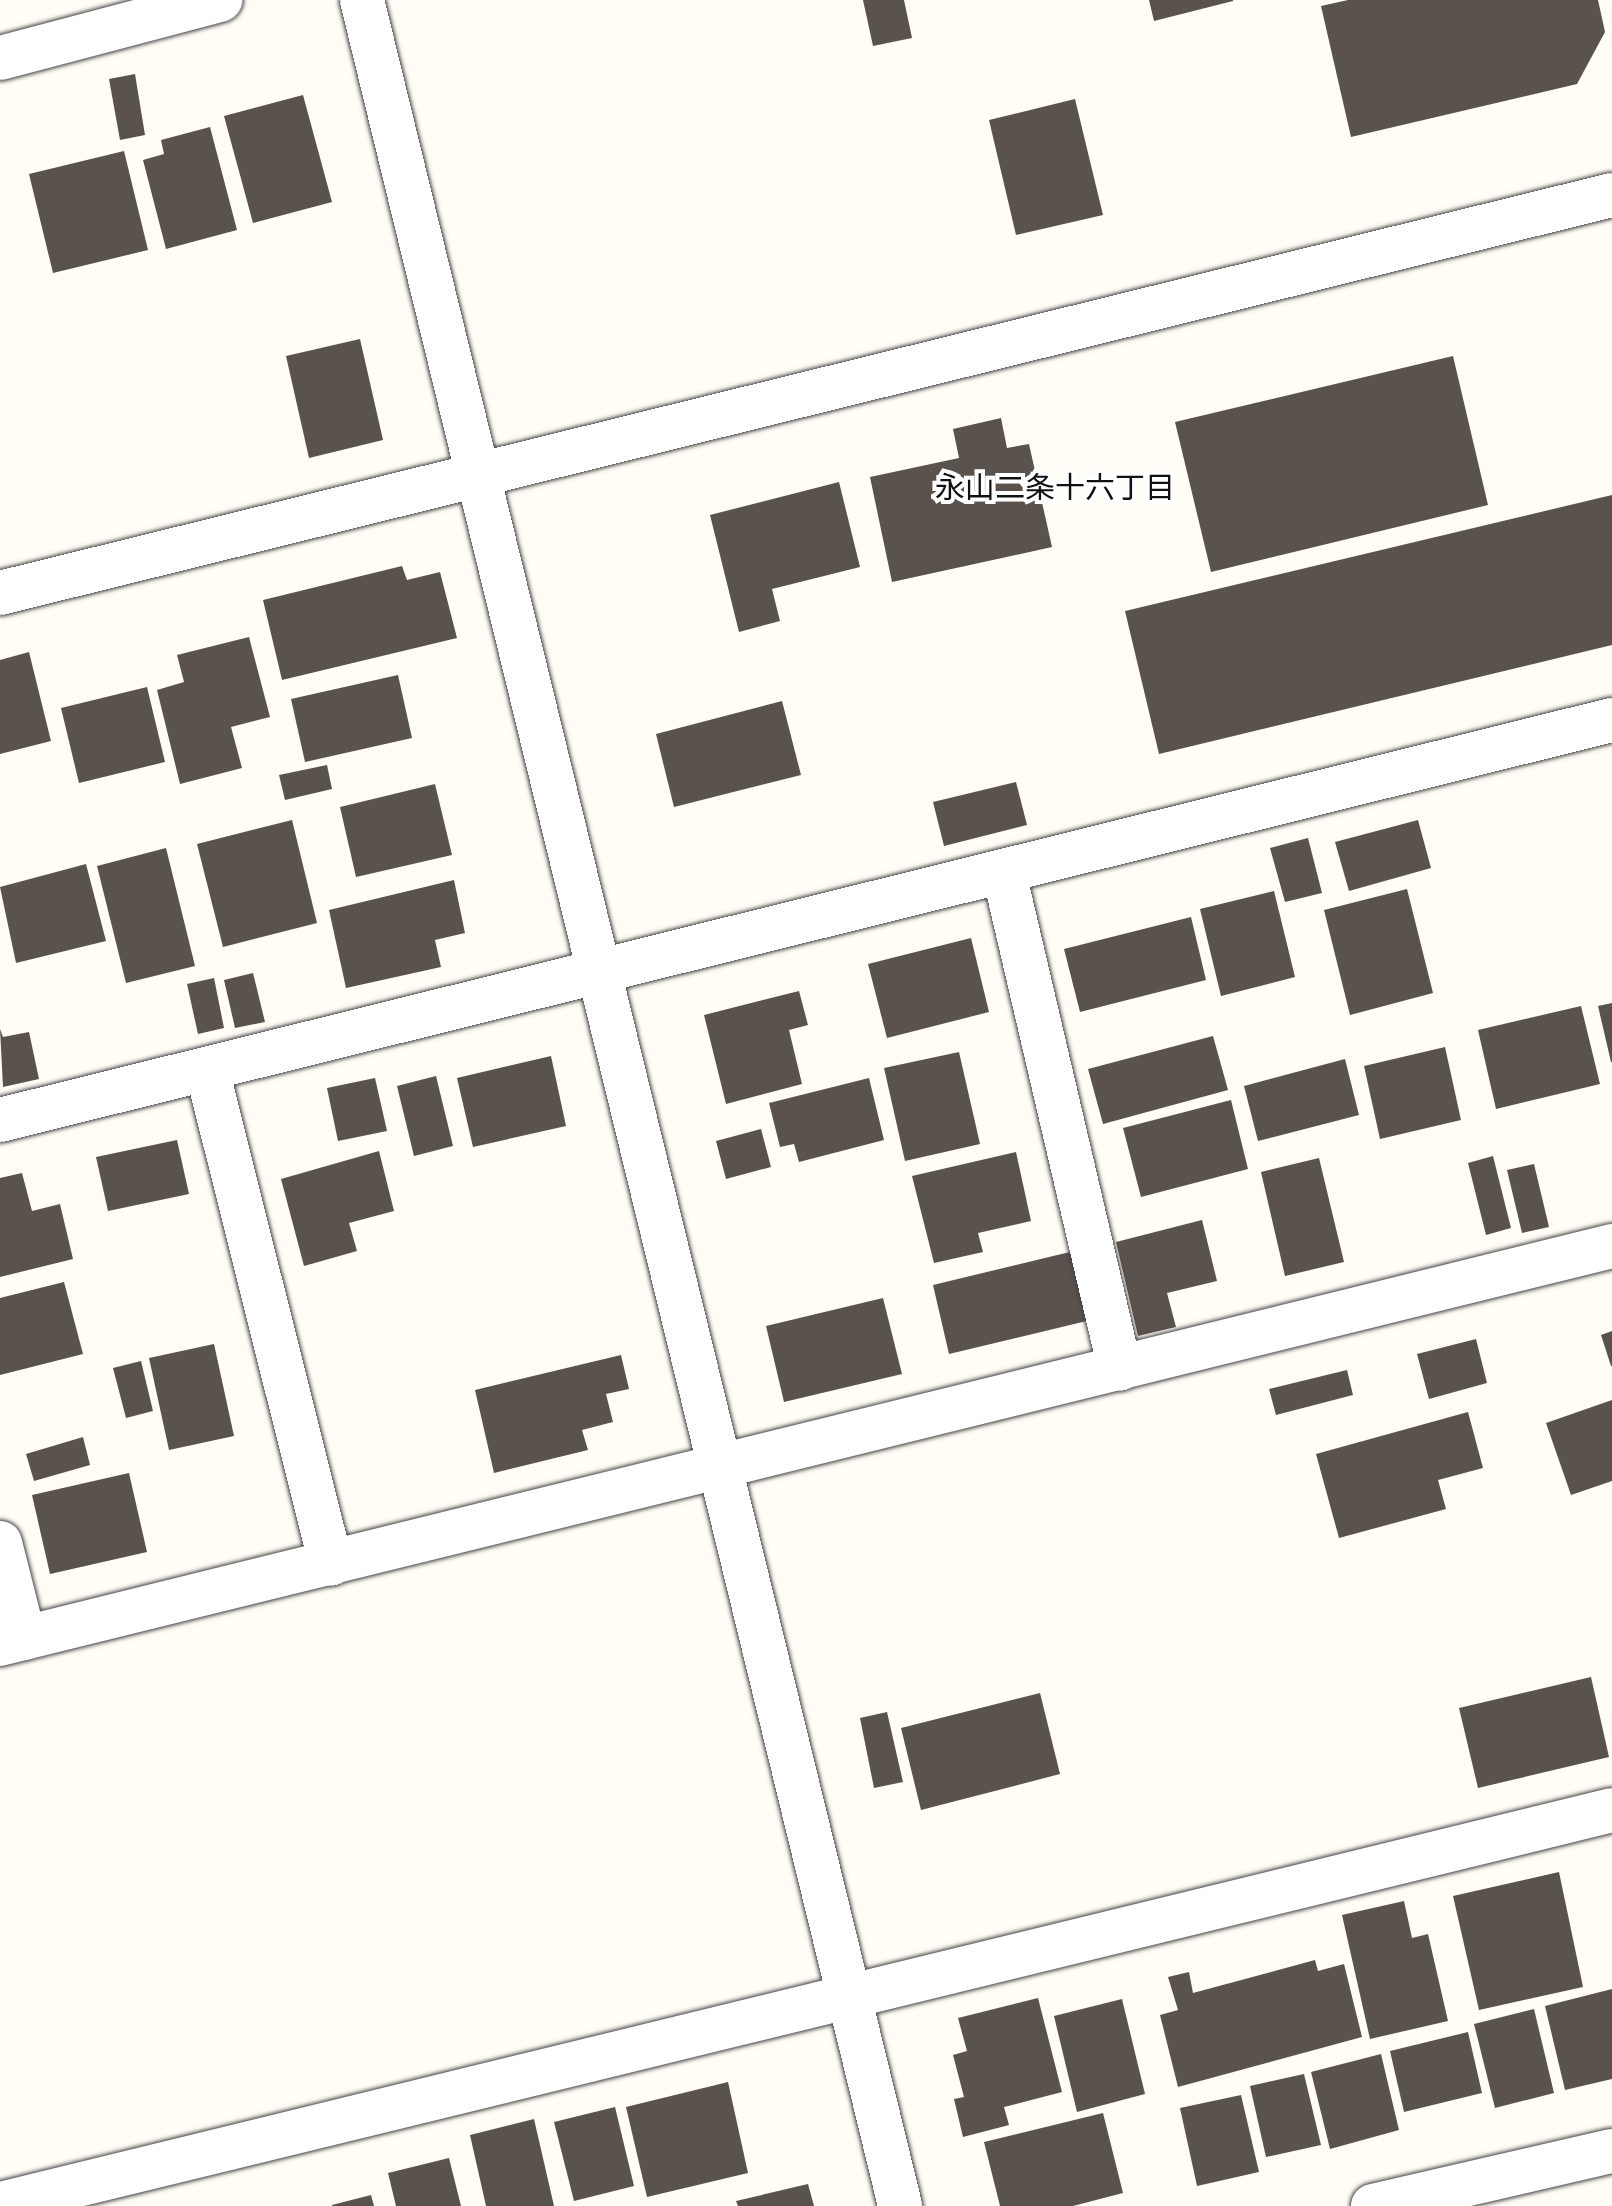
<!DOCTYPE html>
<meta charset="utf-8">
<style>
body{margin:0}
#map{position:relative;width:1612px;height:2206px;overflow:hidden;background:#fffdf5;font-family:Lora,"Noto Sans JP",serif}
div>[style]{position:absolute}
.building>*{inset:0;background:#5a524d}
.roads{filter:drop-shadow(0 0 2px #444) drop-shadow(0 0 2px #444)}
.minor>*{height:44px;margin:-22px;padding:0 22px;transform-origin:22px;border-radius:22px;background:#fff}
span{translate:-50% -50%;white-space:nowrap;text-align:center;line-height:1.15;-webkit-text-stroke:8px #fff;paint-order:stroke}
.neighbourhood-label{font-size:30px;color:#111}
</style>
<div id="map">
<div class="building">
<div style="clip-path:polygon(863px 0,904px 0,912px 38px,873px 46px)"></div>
<div style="clip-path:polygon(1149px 0,1233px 0,1233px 1px,1154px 21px)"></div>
<div style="clip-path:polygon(1348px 0,1598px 0,1605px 32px,1577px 84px,1351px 137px,1321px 6px)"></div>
<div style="clip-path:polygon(135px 74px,145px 135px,120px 140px,109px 79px)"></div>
<div style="clip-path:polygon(303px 95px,332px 202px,253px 223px,224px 116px)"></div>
<div style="clip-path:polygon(1075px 99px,1103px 215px,1016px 235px,989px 120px)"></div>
<div style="clip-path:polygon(210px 127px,237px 230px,166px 249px,143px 160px,164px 154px,161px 140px)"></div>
<div style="clip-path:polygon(124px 151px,148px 250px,53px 273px,29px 174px)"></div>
<div style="clip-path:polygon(360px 339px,383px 440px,309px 458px,286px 356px)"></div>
<div style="clip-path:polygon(1453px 356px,1488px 505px,1211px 572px,1175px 422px)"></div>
<div style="clip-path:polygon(1001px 418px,1007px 448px,1029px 444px,1052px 547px,892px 582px,870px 477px,959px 458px,953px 429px)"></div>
<div style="clip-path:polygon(839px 482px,860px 567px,772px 589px,780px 621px,739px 632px,710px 515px)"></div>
<div style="clip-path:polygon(1612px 495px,1612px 645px,1159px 754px,1125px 611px)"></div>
<div style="clip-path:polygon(402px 566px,407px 580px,440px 572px,457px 638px,282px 680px,263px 600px)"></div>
<div style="clip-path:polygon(249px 637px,270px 717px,231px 727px,242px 768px,180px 784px,157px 690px,184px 682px,177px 655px)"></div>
<div style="clip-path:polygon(29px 652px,51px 741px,0 754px,0 660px)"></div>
<div style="clip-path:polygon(398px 675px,412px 738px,305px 762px,291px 699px)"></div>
<div style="clip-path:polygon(147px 687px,165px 762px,79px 783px,61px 708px)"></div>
<div style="clip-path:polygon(782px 701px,801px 775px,674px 807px,656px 734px)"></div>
<div style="clip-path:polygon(327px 765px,332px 789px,285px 800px,279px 775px)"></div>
<div style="clip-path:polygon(1016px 782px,1027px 825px,944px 846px,933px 802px)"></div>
<div style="clip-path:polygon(435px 784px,452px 855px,356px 877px,340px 807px)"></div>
<div style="clip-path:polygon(292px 820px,317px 923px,223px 947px,197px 844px)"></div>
<div style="clip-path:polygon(1418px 820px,1431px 868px,1349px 891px,1335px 842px)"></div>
<div style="clip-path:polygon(1308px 838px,1322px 893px,1285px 902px,1270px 848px)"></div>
<div style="clip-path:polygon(166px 848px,195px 966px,126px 983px,97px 866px)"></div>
<div style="clip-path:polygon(86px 864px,106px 941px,16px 963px,0 887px)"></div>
<div style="clip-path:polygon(454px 880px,465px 933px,435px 940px,441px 967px,346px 988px,329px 910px)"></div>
<div style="clip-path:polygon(1407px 889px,1433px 993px,1350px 1015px,1324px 910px)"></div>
<div style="clip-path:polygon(1274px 891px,1295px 977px,1221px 996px,1200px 909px)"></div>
<div style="clip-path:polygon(1191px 917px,1206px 980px,1080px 1012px,1064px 949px)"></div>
<div style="clip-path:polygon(971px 938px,989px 1012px,887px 1038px,868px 964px)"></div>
<div style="clip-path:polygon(253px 973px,265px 1022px,235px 1028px,224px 980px)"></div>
<div style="clip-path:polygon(214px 978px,224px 1028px,198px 1034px,187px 984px)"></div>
<div style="clip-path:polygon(799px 991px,808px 1025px,789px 1030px,802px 1084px,726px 1104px,704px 1015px)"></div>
<div style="clip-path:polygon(1612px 1003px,1612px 1062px,1611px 1062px,1598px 1006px)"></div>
<div style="clip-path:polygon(1581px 1006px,1600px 1084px,1496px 1109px,1478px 1030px)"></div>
<div style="clip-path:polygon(0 1029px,3px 1037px,29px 1032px,39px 1079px,3px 1087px)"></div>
<div style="clip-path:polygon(1213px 1036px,1228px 1090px,1103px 1124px,1088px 1069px)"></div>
<div style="clip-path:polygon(1445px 1047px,1461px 1120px,1380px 1139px,1364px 1066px)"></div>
<div style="clip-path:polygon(959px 1052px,980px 1144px,905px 1161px,884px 1068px)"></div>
<div style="clip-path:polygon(551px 1056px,566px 1126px,473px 1147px,457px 1078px)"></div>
<div style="clip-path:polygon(1345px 1059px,1359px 1115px,1258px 1141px,1244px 1086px)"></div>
<div style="clip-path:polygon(436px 1076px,453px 1146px,414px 1156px,397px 1086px)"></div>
<div style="clip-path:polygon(375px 1078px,387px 1131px,338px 1141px,327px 1088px)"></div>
<div style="clip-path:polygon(869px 1078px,884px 1140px,799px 1162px,794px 1144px,780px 1147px,769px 1103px)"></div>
<div style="clip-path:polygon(1231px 1100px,1248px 1169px,1141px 1197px,1123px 1128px)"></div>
<div style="clip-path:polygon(761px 1129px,771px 1167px,726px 1179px,716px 1141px)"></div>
<div style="clip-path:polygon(177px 1140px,189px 1194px,108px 1211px,96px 1157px)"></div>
<div style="clip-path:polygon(379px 1151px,394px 1211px,349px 1223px,357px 1251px,304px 1266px,281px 1179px)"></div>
<div style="clip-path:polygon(1016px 1152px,1031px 1221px,978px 1233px,983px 1252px,934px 1263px,912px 1176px)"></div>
<div style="clip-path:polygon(1493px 1156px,1511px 1228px,1486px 1235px,1468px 1163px)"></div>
<div style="clip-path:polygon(1319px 1158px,1344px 1262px,1285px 1276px,1261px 1172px)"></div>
<div style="clip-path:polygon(1534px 1164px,1549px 1227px,1522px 1233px,1507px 1170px)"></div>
<div style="clip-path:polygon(22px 1173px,32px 1211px,60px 1204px,73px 1259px,0 1277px,0 1178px)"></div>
<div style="clip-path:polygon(1202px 1220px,1217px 1281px,1167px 1293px,1176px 1327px,1138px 1336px,1116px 1242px)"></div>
<div style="clip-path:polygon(1078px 1250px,1095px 1319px,949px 1354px,933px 1285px)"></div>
<div style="clip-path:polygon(64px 1282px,83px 1354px,0 1375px,0 1298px)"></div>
<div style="clip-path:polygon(883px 1298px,902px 1374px,784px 1402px,766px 1326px)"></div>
<div style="clip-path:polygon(1612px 1331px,1612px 1366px,1611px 1366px,1601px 1335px)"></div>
<div style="clip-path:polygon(1476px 1339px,1487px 1383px,1429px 1399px,1417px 1354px)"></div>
<div style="clip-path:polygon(214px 1344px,234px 1436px,169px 1450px,149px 1358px)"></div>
<div style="clip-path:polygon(621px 1355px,629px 1389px,606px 1394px,613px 1422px,582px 1430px,588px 1450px,494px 1473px,475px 1390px)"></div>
<div style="clip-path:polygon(141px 1361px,153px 1411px,126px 1418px,113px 1368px)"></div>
<div style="clip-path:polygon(1347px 1370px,1353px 1395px,1276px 1415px,1269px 1389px)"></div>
<div style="clip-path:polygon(1612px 1400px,1612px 1481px,1571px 1495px,1546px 1423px)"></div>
<div style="clip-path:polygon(1468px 1412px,1483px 1468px,1438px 1480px,1446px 1509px,1339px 1538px,1316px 1454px)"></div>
<div style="clip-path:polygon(83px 1437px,90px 1465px,34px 1481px,26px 1454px)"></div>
<div style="clip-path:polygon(129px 1473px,147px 1552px,50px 1574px,32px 1495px)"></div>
<div style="clip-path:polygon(1591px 1677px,1609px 1757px,1478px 1788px,1459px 1708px)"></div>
<div style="clip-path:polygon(1040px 1693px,1060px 1774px,921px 1810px,901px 1728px)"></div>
<div style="clip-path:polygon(887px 1712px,903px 1782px,874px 1788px,860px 1718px)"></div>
<div style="clip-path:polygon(1559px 1872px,1583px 1987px,1479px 2010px,1453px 1896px)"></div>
<div style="clip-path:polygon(1404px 1901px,1412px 1938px,1428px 1934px,1448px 2021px,1370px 2039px,1342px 1915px)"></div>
<div style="clip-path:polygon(1315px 1960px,1318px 1971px,1344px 1964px,1362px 2037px,1178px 2087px,1160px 2015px,1178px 2010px,1168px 1977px,1189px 1972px,1193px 1993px)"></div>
<div style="clip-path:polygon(1612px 1989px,1612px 2079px,1565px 2090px,1545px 2006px)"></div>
<div style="clip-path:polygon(1038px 1998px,1062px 2092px,1004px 2107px,1009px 2125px,963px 2137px,954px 2099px,964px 2097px,953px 2055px,967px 2051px,958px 2018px)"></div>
<div style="clip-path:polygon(1122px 1999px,1145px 2094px,1077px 2112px,1054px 2016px)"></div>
<div style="clip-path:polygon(1534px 2009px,1554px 2093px,1495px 2108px,1474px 2024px)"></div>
<div style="clip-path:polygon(1468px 2032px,1482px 2093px,1404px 2112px,1390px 2051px)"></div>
<div style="clip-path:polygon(1381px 2054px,1399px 2130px,1330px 2149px,1311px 2072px)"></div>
<div style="clip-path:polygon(1304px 2074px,1321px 2145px,1266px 2157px,1250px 2086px)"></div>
<div style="clip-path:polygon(728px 2082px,748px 2173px,647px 2197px,626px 2107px)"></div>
<div style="clip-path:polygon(1241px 2095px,1259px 2172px,1197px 2186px,1180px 2108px)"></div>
<div style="clip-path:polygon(615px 2107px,634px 2186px,574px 2201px,554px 2122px)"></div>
<div style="clip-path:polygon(1103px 2113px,1123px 2193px,1073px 2206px,1000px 2206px,984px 2142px)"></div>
<div style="clip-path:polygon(534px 2119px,554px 2206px,486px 2206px,470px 2135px)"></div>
<div style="clip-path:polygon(449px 2158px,461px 2206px,396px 2206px,388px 2173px)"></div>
<div style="clip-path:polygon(808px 2184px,814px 2206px,738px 2206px,736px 2201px)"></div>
<div style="clip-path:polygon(371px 2195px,374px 2206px,332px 2206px,332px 2205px)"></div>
</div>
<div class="roads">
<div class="minor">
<div style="left:362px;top:0;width:2271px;rotate:76.29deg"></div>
<div style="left:0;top:58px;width:228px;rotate:-14.8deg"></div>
<div style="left:0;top:593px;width:1660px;rotate:-13.87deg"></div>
<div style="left:1004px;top:873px;width:509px;rotate:76.84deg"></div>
<div style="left:207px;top:1070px;width:509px;rotate:75.91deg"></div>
<div style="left:0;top:1120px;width:1661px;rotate:-13.94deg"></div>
<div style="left:0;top:1543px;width:98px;rotate:75.8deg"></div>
<div style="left:0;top:1644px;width:1660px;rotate:-13.87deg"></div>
<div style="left:0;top:2204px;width:1659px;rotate:-13.73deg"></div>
<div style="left:1373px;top:2206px;width:245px;rotate:-13deg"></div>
</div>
</div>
<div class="neighbourhood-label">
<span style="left:1055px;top:487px">永山二条十六丁目</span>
</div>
</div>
